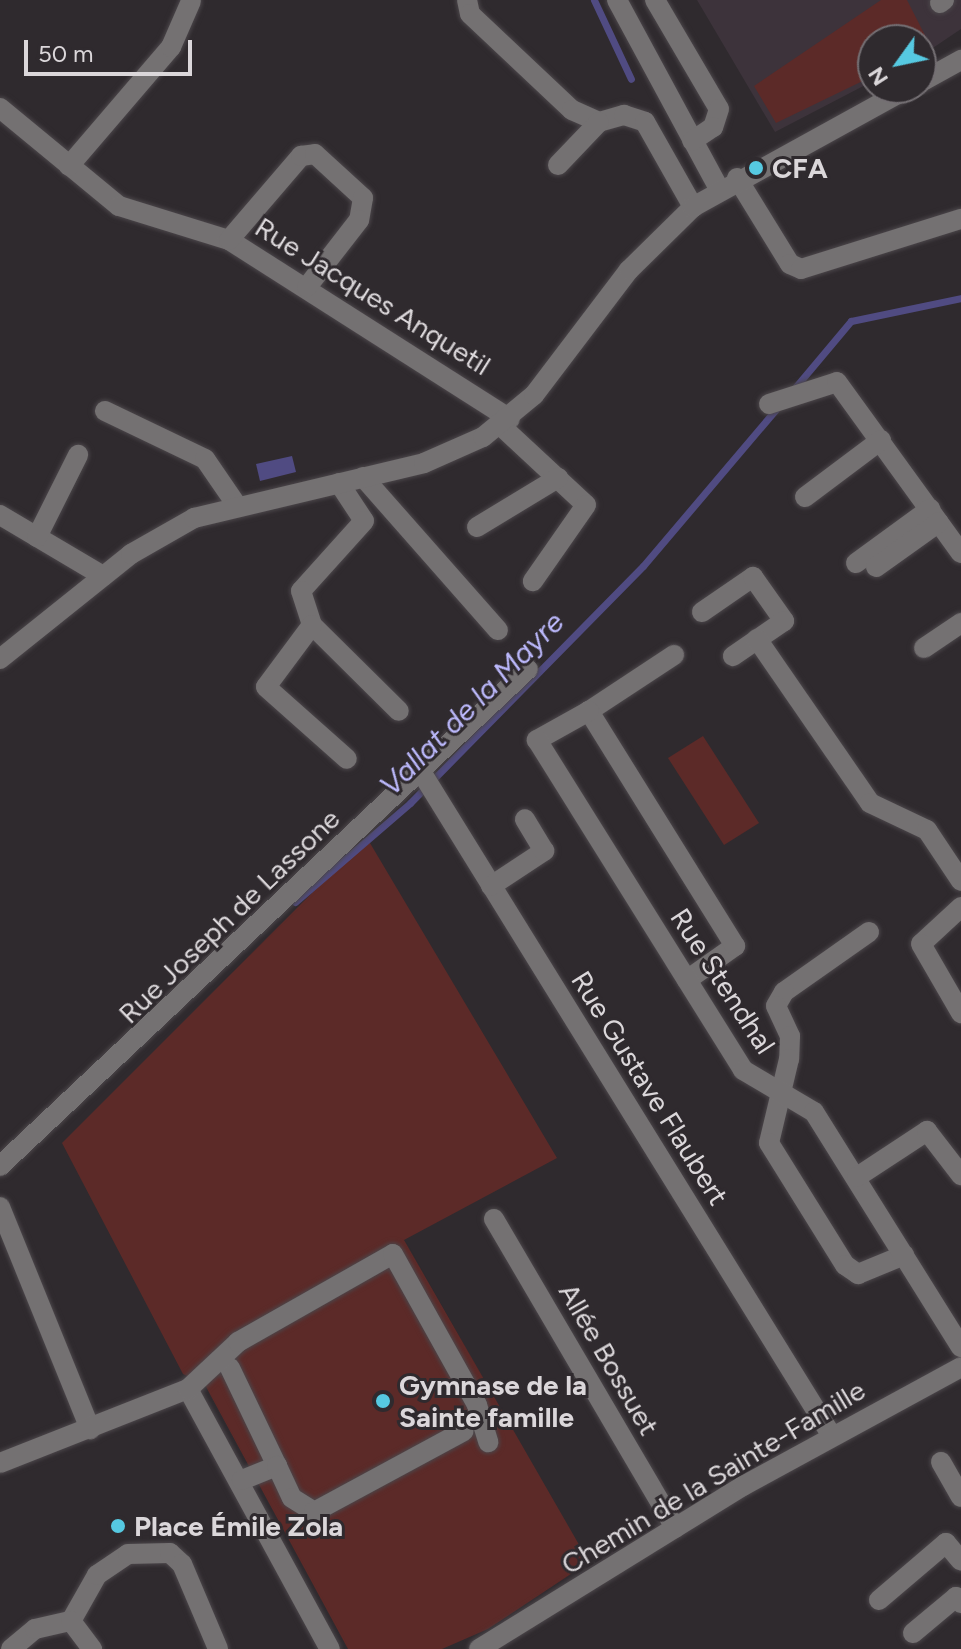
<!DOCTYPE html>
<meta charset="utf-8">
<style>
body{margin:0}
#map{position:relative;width:961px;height:1649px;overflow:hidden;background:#2f2a2e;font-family:Figtree,sans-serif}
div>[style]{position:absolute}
.built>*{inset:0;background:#3d333b}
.green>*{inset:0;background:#5c2a28}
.water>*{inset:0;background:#504b82}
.stream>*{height:7px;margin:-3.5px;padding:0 3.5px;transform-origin:3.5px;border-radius:3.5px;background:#504b82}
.roads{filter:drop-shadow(0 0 2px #4b464a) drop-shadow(0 0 2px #4b464a)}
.minor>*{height:20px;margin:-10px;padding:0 10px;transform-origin:10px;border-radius:10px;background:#747172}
.dots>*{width:22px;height:22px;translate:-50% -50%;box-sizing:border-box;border:4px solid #2f2a2e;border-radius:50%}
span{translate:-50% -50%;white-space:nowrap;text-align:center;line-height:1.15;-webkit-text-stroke:6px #2f2a2e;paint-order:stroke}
.poi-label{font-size:28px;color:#dbd7da;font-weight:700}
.left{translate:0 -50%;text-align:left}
.street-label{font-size:28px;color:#dbd7da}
.water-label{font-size:30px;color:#bbb8fb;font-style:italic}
.north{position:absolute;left:857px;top:24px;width:80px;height:80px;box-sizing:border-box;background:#2f2a2e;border:2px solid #746f73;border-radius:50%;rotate:237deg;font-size:22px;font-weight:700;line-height:32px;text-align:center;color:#dbd7da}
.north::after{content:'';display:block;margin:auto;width:28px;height:36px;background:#56c9e1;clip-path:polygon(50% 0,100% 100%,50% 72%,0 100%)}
.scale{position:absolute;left:24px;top:40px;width:168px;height:36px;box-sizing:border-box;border:4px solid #dbd7da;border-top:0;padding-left:10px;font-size:24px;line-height:28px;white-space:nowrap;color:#dbd7da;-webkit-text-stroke:6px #2f2a2e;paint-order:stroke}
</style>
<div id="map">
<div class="built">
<div style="clip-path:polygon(697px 0,961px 0,961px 29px,921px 56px,921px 40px,873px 40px,873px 81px,775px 132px)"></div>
</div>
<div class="green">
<div style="clip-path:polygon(881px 0,907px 0,931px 47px,921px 52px,921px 40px,873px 40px,873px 76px,776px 123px,754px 86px)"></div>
<div style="clip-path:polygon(703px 736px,759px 823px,724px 845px,668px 758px)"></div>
<div style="clip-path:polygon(367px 838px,557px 1158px,404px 1240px,589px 1562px,488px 1629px,442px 1649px,348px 1649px,205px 1385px,183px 1374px,62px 1143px)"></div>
</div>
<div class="water">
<div style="clip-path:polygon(292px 456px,296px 472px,260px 481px,256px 464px)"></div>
</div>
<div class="stream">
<div style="left:594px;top:0;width:87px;rotate:64.9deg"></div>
<div style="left:793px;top:390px;width:90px;rotate:-50deg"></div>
<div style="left:851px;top:321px;width:112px;rotate:-11.8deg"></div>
<div style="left:295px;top:902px;width:152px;rotate:-40.7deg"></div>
<div style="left:410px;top:803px;width:332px;rotate:-45.5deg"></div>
<div style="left:643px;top:566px;width:207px;rotate:-49.7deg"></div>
</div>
<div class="roads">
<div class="minor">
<div style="left:467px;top:0;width:14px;rotate:78deg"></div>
<div style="left:470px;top:14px;width:140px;rotate:43.3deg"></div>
<div style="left:572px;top:110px;width:30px;rotate:24deg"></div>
<div style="left:599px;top:122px;width:26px;rotate:-16deg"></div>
<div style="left:624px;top:115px;width:22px;rotate:18deg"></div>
<div style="left:645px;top:122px;width:98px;rotate:60.5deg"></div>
<div style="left:617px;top:0;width:215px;rotate:61.6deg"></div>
<div style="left:655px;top:0;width:126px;rotate:59.6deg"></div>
<div style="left:719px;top:109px;width:19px;rotate:108deg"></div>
<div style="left:713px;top:127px;width:25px;rotate:146deg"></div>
<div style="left:940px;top:3px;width:5px;rotate:-37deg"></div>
<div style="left:921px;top:82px;width:46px;rotate:-28.8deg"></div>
<div style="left:0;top:108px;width:154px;rotate:39.5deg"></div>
<div style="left:119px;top:206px;width:115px;rotate:17.2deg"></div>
<div style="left:229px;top:240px;width:333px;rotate:32.5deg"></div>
<div style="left:558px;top:165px;width:59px;rotate:-46.4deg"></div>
<div style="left:69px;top:166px;width:157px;rotate:-49.4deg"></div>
<div style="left:171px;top:47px;width:50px;rotate:-66.5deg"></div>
<div style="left:737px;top:178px;width:101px;rotate:58.4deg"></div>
<div style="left:790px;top:264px;width:12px;rotate:24deg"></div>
<div style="left:801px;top:269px;width:168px;rotate:-17.4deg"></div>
<div style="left:229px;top:240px;width:111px;rotate:-49.4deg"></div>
<div style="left:301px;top:156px;width:14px;rotate:-8deg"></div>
<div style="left:315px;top:154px;width:65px;rotate:42.5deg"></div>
<div style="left:363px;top:198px;width:22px;rotate:100deg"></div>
<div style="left:359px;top:220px;width:85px;rotate:127.8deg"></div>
<div style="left:769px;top:404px;width:71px;rotate:-17.9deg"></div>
<div style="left:837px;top:382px;width:211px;rotate:54.1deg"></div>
<div style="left:105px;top:411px;width:111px;rotate:25.6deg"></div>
<div style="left:205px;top:459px;width:58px;rotate:55.5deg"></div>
<div style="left:500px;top:425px;width:117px;rotate:42.9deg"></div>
<div style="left:586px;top:505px;width:93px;rotate:124.9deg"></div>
<div style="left:363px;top:477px;width:204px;rotate:48.6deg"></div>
<div style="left:339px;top:483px;width:45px;rotate:56.7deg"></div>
<div style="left:364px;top:521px;width:94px;rotate:132deg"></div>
<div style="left:301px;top:591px;width:36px;rotate:72deg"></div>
<div style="left:312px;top:625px;width:122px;rotate:44.7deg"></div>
<div style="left:805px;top:497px;width:95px;rotate:-36.9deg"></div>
<div style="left:0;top:515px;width:120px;rotate:30.6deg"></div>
<div style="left:477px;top:527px;width:95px;rotate:-31.2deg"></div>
<div style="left:37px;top:537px;width:92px;rotate:-63.4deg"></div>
<div style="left:856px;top:563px;width:92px;rotate:-36.1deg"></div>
<div style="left:876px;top:567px;width:77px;rotate:-35.5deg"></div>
<div style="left:702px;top:612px;width:62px;rotate:-34.5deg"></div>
<div style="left:753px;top:577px;width:54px;rotate:54.8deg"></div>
<div style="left:784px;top:621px;width:62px;rotate:145.5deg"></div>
<div style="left:312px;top:625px;width:77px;rotate:126.6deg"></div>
<div style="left:266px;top:687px;width:108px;rotate:41.6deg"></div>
<div style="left:757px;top:639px;width:199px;rotate:55.4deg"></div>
<div style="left:870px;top:803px;width:63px;rotate:25.3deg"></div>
<div style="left:927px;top:830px;width:61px;rotate:56.3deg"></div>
<div style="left:924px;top:648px;width:45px;rotate:-34deg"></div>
<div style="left:0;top:659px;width:168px;rotate:-38.7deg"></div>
<div style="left:131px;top:554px;width:73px;rotate:-29.7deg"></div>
<div style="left:194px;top:518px;width:236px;rotate:-13.4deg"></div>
<div style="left:424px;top:463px;width:64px;rotate:-23.8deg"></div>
<div style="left:483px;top:437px;width:66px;rotate:-39.5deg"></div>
<div style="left:534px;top:395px;width:157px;rotate:-52.8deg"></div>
<div style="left:629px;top:270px;width:90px;rotate:-44.5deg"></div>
<div style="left:693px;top:207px;width:247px;rotate:-28.9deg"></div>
<div style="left:589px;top:711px;width:102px;rotate:-33.4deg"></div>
<div style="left:420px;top:770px;width:783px;rotate:58.26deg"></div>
<div style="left:491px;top:886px;width:64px;rotate:-33.4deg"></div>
<div style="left:544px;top:851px;width:37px;rotate:-121deg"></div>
<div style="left:961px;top:907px;width:54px;rotate:137.2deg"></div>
<div style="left:921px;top:944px;width:80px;rotate:59.9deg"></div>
<div style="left:869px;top:932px;width:104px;rotate:144.8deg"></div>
<div style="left:784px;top:992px;width:16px;rotate:120deg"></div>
<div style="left:776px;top:1006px;width:33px;rotate:65deg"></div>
<div style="left:790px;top:1036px;width:23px;rotate:92deg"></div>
<div style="left:789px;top:1059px;width:86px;rotate:103.4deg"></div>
<div style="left:769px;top:1143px;width:144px;rotate:58.1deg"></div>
<div style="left:845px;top:1265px;width:16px;rotate:35deg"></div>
<div style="left:858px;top:1274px;width:50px;rotate:-22.4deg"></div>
<div style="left:687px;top:980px;width:59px;rotate:-35.3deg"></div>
<div style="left:735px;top:946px;width:277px;rotate:-121.9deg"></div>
<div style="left:589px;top:711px;width:60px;rotate:150.9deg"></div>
<div style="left:537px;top:740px;width:389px;rotate:58deg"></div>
<div style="left:743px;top:1070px;width:82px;rotate:30.6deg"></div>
<div style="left:814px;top:1112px;width:277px;rotate:58deg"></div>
<div style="left:0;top:1166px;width:725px;rotate:-43.27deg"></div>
<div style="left:857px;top:1177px;width:84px;rotate:-33.3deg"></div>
<div style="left:927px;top:1131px;width:56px;rotate:52.3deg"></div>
<div style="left:0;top:1207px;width:240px;rotate:67.9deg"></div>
<div style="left:494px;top:1219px;width:358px;rotate:59.6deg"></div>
<div style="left:230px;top:1368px;width:109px;rotate:64.4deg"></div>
<div style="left:188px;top:1389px;width:296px;rotate:61.4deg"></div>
<div style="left:941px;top:1462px;width:40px;rotate:60.3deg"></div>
<div style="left:0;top:1463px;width:202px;rotate:-21.5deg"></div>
<div style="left:188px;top:1389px;width:69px;rotate:-43.2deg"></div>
<div style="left:238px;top:1342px;width:178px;rotate:-29.6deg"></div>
<div style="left:393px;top:1254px;width:173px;rotate:60.9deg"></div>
<div style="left:477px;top:1405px;width:39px;rotate:73deg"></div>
<div style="left:242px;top:1480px;width:38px;rotate:-22deg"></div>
<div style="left:277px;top:1466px;width:35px;rotate:65deg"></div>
<div style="left:292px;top:1498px;width:26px;rotate:32deg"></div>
<div style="left:314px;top:1512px;width:170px;rotate:-28.4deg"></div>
<div style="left:879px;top:1600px;width:88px;rotate:-40.4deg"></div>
<div style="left:946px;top:1543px;width:23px;rotate:50deg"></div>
<div style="left:71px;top:1621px;width:53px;rotate:-60.5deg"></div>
<div style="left:97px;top:1575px;width:37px;rotate:-34deg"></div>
<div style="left:128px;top:1554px;width:42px;rotate:-1.4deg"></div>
<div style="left:170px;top:1553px;width:16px;rotate:43deg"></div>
<div style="left:182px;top:1564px;width:92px;rotate:67deg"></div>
<div style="left:913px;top:1633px;width:56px;rotate:-39.9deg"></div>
<div style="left:956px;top:1597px;width:8px;rotate:50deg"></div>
<div style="left:11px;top:1649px;width:31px;rotate:-40deg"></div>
<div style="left:35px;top:1629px;width:37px;rotate:-13deg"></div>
<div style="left:71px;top:1621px;width:35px;rotate:53deg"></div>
<div style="left:479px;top:1649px;width:310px;rotate:-31.7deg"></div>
<div style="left:743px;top:1486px;width:248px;rotate:-28.6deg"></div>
</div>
</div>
<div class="dots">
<div style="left:756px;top:168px;background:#56c9e1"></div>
<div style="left:383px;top:1401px;background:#56c9e1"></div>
<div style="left:118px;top:1526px;background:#56c9e1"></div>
</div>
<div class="poi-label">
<span class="left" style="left:772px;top:168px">CFA</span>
<span class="left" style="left:399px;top:1401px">Gymnase de la<br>Sainte famille</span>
<span class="left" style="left:134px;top:1526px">Place Émile Zola</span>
</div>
<div class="street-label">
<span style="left:373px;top:296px;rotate:32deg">Rue Jacques Anquetil</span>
<span style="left:229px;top:916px;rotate:-44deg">Rue Joseph de Lassone</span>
<span style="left:723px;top:981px;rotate:57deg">Rue Stendhal</span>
<span style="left:650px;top:1088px;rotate:58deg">Rue Gustave Flaubert</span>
<span style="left:609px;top:1359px;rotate:60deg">Allée Bossuet</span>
<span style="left:713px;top:1477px;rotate:-31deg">Chemin de la Sainte-Famille</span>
</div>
<div class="water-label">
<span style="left:472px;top:704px;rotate:-45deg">Vallat de la Mayre</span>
</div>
<div class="north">N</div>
<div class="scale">50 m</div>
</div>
